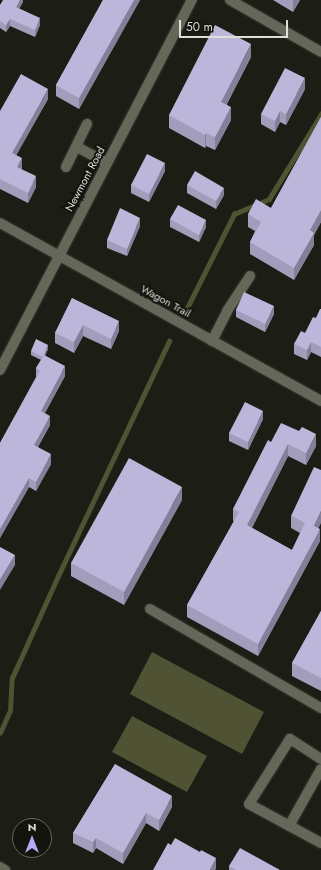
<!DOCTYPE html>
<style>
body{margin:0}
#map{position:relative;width:321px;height:870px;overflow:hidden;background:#1c1d15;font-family:Jost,sans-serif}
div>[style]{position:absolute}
.water>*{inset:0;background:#4f5333}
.stream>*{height:4.5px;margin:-2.25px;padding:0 2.25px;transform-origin:2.25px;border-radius:2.25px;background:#4f5333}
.roads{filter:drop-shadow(0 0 1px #373831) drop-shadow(0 0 1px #373831)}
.minor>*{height:10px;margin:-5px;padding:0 5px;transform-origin:5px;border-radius:5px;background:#656859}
.wall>*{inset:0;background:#a19dbb}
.shaded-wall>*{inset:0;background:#837f99}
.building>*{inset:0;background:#bbb6da}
span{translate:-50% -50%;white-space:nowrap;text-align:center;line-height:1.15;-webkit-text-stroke:4px #13140d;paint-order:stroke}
.street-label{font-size:11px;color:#dfdfda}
.north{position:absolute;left:12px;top:818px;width:40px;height:40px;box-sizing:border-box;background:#13140d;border:1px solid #65655f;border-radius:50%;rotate:0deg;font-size:11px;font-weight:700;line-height:16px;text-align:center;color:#dfdfda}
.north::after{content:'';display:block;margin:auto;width:14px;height:18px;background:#b7abf8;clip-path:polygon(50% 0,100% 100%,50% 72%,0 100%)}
.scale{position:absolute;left:179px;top:20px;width:109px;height:18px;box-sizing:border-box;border:2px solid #dfdfda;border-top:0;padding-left:5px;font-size:12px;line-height:14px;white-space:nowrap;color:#dfdfda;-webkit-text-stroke:3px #13140d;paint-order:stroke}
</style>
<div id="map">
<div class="water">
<div style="clip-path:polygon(152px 652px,264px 712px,242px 754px,130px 694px)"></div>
<div style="clip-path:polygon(132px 716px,207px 756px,187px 792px,112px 752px)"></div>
</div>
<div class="stream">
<div style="left:185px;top:312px;width:110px;rotate:-63.4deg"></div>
<div style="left:234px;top:214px;width:38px;rotate:-23deg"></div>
<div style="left:269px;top:199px;width:100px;rotate:-58.5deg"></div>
<div style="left:0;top:733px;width:24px;rotate:-66deg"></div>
<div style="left:10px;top:711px;width:33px;rotate:-87deg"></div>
<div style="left:12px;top:678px;width:112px;rotate:-65.7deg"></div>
<div style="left:58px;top:576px;width:260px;rotate:-64.7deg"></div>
</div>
<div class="roads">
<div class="minor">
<div style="left:230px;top:0;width:105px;rotate:29.7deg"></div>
<div style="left:77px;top:147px;width:34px;rotate:28deg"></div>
<div style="left:66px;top:167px;width:48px;rotate:-64deg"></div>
<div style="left:0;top:223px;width:367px;rotate:29deg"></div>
<div style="left:212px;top:341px;width:34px;rotate:-63deg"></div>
<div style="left:227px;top:311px;width:42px;rotate:-56.7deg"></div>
<div style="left:0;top:370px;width:417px;rotate:-62.6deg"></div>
<div style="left:150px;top:609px;width:198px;rotate:30.1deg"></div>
<div style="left:321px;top:759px;width:37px;rotate:-147deg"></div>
<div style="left:290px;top:739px;width:77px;rotate:122.2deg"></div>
<div style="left:249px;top:804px;width:82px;rotate:28.4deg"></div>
<div style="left:289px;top:826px;width:65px;rotate:-60.7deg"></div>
<div style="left:0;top:867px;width:6px;rotate:31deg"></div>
</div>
</div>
<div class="wall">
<div style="clip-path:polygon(23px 0,23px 2px,19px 9px,40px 25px,35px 37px,10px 26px,6px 32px,0 28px,0 5px)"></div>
<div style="clip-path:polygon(103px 0,140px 0,79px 109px,56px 96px,56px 85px)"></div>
<div style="clip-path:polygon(273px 0,300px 0,293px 12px)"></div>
<div style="clip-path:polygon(251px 57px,227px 104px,231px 120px,215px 150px,206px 146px,205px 148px,169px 128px,169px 115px)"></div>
<div style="clip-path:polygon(305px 89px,286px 125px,280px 122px,275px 132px,261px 124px,261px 114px)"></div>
<div style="clip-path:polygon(48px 99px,16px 155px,22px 168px,21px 169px,36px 187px,28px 203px,0 189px,0 111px)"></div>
<div style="clip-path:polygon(321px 117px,321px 222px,314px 235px,314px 245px,294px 280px,250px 254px,250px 242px,255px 231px,248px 227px,248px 214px,271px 208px)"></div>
<div style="clip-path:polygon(165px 171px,149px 202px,131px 193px,131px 185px)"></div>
<div style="clip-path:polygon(187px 185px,224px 195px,216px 209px,187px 193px)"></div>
<div style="clip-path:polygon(170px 219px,206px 227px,199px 242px,170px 227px)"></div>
<div style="clip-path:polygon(140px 226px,127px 256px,107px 248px,107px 240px)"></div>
<div style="clip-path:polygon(72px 298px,119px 331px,111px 349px,83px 336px,74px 353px,55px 343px,55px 333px)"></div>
<div style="clip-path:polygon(321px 309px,321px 357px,311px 352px,307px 360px,294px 354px,294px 344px,305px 333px,316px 318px)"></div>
<div style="clip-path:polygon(236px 310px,274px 314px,265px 332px,236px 317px)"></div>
<div style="clip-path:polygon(48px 349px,45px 355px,65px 376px,45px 413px,50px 425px,38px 447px,51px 464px,36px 491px,29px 487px,0 538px,0 443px,36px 377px,36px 368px,41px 360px,31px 355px,31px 351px)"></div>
<div style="clip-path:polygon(263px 419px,248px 450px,229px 441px,229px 433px)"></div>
<div style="clip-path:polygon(271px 442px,316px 446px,306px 465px,288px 456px,252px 528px,292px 550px,300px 533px,291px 528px,291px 516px,318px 528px,320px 541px,258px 656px,187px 617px,187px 605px,234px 521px,233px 521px,233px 509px)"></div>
<div style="clip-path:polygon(182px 500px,124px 605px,71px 576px,71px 563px)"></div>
<div style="clip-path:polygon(321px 611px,321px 691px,292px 676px,292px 663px)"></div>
<div style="clip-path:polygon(115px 764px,172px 807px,159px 831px,146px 823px,123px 864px,96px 848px,93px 853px,73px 843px,73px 833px)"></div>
<div style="clip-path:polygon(229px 866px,280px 870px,229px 870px)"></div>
</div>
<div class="shaded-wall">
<div style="clip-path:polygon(20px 0,23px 0,23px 2px,16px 14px,16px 7px)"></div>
<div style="clip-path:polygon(134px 0,140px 0,79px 109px,79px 98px)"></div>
<div style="clip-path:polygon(293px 0,300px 0,293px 12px)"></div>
<div style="clip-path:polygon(40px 18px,40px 25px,35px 37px,35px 30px)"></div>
<div style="clip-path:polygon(10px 19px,10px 26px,6px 32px,6px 25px)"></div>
<div style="clip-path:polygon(251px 44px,251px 57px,221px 115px,221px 102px)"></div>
<div style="clip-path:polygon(305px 78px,305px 89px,286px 125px,286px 114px)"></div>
<div style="clip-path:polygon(48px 89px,48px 99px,12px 163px,12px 153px)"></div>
<div style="clip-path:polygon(231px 107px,231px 120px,215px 150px,215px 137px)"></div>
<div style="clip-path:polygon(280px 111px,280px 122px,275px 132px,275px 121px)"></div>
<div style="clip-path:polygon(206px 133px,206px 146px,205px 148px,205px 135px)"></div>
<div style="clip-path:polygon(22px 158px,22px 168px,17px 177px,17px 167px)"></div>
<div style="clip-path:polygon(165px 163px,165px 171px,149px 202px,149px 194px)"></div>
<div style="clip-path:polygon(36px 176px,36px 187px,28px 203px,28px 193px)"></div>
<div style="clip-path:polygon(224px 188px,224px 195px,216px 209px,216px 201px)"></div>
<div style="clip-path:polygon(321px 210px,321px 222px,314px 235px,314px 245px,294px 280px,294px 268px,310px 230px)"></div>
<div style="clip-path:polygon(140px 218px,140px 226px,127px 256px,127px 249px)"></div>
<div style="clip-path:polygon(206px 220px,206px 227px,199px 242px,199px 235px)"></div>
<div style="clip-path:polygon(274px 306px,274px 314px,265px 332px,265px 324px)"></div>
<div style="clip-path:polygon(119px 321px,119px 331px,111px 349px,111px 339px)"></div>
<div style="clip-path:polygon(83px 325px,83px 336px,74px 353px,74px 342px)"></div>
<div style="clip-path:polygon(311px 342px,311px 352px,307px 360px,307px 350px)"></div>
<div style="clip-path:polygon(48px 345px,48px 349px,43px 361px,43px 357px)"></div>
<div style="clip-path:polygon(65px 366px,65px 376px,41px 420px,41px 411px)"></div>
<div style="clip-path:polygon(263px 411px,263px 419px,248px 450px,248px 442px)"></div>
<div style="clip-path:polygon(50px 416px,50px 425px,34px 454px,34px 445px)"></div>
<div style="clip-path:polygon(316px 434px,316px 446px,306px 465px,306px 453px)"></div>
<div style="clip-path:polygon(288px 444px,288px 456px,247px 537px,247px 525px)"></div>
<div style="clip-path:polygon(51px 454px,51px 464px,36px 491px,36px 482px)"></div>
<div style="clip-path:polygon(29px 478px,29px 487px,0 538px,0 529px)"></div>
<div style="clip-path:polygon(182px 487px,182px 500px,124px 605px,124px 592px)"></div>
<div style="clip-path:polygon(321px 511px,321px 523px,314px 538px,314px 526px)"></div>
<div style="clip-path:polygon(320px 529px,320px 541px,258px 656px,258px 644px)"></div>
<div style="clip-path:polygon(15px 555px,15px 565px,0 590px,0 580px)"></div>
<div style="clip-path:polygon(172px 796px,172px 807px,159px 831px,159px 820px)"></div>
<div style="clip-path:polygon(146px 813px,146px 823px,123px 864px,123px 853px)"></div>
<div style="clip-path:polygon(96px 838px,96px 848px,93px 853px,93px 842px)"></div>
<div style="clip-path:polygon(216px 858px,216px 869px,215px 870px,210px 870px)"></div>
</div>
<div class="building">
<div style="clip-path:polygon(3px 0,20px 0,16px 7px,40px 18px,35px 30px,10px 19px,6px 25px,0 21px,0 5px)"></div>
<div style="clip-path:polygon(103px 0,134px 0,79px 98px,56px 85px)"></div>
<div style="clip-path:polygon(215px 25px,251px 44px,221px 102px,231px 107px,215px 137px,206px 133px,205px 135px,169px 115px)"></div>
<div style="clip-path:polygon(285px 68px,305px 78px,286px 114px,280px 111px,275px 121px,261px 114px)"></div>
<div style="clip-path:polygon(21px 74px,48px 89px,12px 153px,22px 158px,17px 167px,36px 176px,28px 193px,0 179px,0 111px)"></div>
<div style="clip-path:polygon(321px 117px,321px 210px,310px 230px,314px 233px,294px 268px,250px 242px,261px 222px,248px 214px,256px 199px,271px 208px)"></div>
<div style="clip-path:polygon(147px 154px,165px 163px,149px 194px,131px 185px)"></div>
<div style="clip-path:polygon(195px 171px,224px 188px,216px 201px,187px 185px)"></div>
<div style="clip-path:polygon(178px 205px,206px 220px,199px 235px,170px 219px)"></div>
<div style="clip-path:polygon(120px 208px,140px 218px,127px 249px,107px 240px)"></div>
<div style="clip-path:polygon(244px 292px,274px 306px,265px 324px,236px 310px)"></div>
<div style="clip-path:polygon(72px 298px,119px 321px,111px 339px,83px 325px,74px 342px,55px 333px)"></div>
<div style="clip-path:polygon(320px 309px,321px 309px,321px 347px,311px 342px,307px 350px,294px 344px,301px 331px,305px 333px,313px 317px,316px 318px)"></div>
<div style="clip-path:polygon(36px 339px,48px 345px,43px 357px,31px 351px)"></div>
<div style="clip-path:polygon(44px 355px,65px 366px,41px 411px,50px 416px,34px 445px,51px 454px,36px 482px,29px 478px,0 529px,0 443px,40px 371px,36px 368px)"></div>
<div style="clip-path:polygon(245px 402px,263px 411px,248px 442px,229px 433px)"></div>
<div style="clip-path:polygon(281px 423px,299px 431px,302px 427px,316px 434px,306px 453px,288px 444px,247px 525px,292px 550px,305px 523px,291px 516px,314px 467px,321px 470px,321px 511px,314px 526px,320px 529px,258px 644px,187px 605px,239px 512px,233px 509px,268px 440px,271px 442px)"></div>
<div style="clip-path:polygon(129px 458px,182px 487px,124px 592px,71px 563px)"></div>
<div style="clip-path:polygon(0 547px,15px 555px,0 580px)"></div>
<div style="clip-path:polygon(321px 611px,321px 678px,292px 663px)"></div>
<div style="clip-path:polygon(115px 764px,172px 796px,159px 820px,146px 813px,123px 853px,96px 838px,93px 842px,73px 833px)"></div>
<div style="clip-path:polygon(175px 838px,200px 852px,201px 850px,216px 858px,210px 870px,153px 870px,168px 843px,171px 845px)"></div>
<div style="clip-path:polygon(240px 848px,280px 870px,236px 870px,229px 866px)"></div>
</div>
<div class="street-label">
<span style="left:85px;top:179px;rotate:-62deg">Newmont Road</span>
<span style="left:166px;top:301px;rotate:29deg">Wagon Trail</span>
</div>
<div class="north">N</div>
<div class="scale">50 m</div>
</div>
